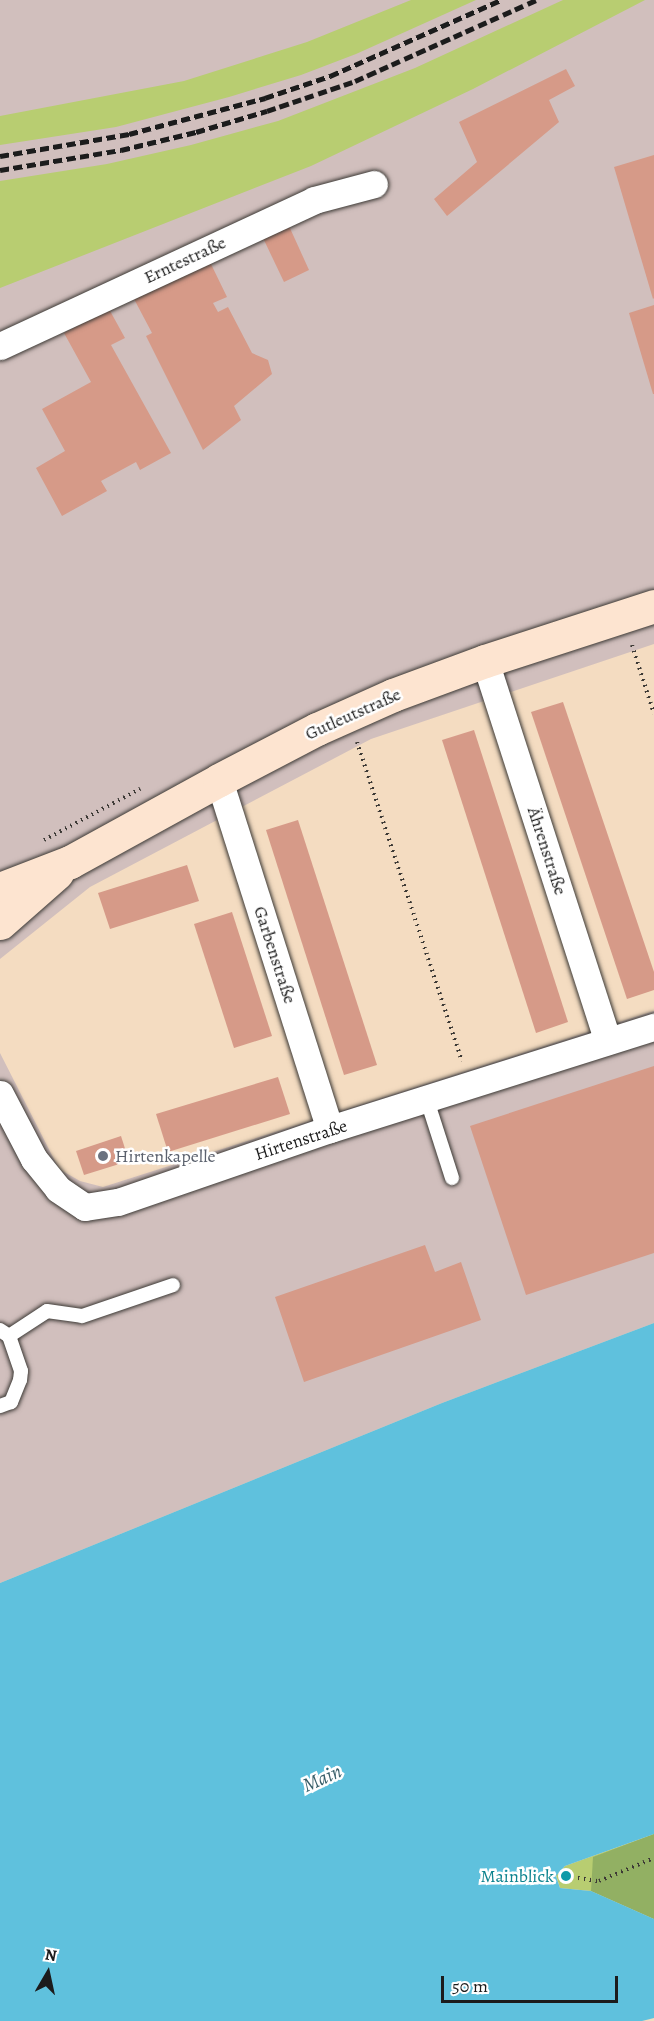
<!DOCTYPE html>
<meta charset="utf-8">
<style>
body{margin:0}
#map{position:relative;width:654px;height:2021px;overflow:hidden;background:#f4dcc1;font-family:Alegreya,serif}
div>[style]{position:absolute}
.industrial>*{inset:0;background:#d1bfbd}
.green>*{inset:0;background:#b8cd71}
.forest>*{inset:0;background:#92b063}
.water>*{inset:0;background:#5fc1dd}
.building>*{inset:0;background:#d69a88}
.path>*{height:4px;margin-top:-2px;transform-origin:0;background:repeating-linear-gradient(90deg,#3c3935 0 1.5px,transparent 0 6px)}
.roads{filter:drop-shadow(0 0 2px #3c3935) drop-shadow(0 0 2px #3c3935)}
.service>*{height:14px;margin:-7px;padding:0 7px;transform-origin:7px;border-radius:7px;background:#fff}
.minor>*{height:27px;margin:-13.5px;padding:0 13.5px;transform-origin:13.5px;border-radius:13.5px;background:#fff}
.secondary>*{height:33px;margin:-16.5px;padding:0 16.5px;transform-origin:16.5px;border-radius:16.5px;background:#fde4d0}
.rail>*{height:4.5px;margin-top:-2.25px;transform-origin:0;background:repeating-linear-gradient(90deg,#1c1c1c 0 9px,transparent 0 13.5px)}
.dots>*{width:16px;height:16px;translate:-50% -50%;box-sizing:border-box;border:3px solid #fff;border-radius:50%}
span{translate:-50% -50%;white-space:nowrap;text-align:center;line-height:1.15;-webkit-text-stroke:5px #fff;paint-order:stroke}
.street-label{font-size:18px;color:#1c1c1c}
.worship-label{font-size:18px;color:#5b616d}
.left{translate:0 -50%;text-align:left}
.culture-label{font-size:18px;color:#0d838f}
.right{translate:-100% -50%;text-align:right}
.water-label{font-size:20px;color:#375e69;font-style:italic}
.north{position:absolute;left:18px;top:1943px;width:60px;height:60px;-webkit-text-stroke:4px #fff;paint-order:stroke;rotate:9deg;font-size:16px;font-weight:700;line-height:24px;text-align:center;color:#1c1c1c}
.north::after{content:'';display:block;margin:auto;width:21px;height:27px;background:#1c1c1c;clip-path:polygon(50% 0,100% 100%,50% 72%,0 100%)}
.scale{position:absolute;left:441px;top:1976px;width:177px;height:27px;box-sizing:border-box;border:3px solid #1c1c1c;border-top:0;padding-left:8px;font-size:18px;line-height:21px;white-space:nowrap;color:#1c1c1c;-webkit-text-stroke:4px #fff;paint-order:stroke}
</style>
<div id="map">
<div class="industrial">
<div style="clip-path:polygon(0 0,654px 0,654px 644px,371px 739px,90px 887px,0 959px)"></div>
<div style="clip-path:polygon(654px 1011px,654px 1323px,442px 1403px,0 1583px,0 1053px,59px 1169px,80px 1181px,103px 1187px)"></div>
</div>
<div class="green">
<div style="clip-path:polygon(411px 0,476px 0,356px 54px,301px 75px,229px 97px,116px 127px,0 145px,0 116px,184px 81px,307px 42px)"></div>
<div style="clip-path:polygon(563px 0,645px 0,473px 89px,311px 166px,0 288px,0 181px,107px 164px,191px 145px,278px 121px,415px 68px)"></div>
<div style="clip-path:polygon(654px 1834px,654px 1919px,591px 1891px,560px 1888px,556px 1875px,565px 1866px)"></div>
</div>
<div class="forest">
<div style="clip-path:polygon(654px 1834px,654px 1919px,591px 1891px,593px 1857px)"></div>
</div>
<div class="water">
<div style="clip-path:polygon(654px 1323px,654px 1834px,565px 1866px,556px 1876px,560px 1888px,591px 1891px,654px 1919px,654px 2018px,642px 2021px,0 2021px,0 1583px,442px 1403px)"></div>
</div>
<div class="building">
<div style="clip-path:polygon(566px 69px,575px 86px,549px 100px,559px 122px,447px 216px,434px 199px,477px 162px,459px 122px)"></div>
<div style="clip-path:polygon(654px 155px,654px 298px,653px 299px,614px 167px)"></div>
<div style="clip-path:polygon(289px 226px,309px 270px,284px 282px,263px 238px)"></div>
<div style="clip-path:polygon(210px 262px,227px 297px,213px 303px,218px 312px,228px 307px,252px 353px,268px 360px,272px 374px,234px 406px,241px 420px,203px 450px,146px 336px,152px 333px,134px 299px)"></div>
<div style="clip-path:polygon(654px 305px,654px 394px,653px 394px,629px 313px)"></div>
<div style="clip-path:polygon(109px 309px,125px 338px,111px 345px,171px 453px,140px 470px,136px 462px,101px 481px,107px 491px,62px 516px,36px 468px,65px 451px,42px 409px,91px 382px,64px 333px)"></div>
<div style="clip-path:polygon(563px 702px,654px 972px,654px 990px,627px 999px,531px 712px)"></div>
<div style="clip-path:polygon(474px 730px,568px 1022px,536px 1033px,442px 740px)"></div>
<div style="clip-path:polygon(298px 820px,377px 1065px,344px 1075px,266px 830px)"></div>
<div style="clip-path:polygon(187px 865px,199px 901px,110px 929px,98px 893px)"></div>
<div style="clip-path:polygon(232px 912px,272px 1036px,234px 1048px,194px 924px)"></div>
<div style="clip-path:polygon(654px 1066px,654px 1253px,526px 1295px,470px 1126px)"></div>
<div style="clip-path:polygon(278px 1077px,290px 1114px,168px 1152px,156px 1114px)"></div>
<div style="clip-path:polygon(121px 1136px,129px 1161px,84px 1175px,76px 1151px)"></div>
<div style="clip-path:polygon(425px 1245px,435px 1272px,461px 1262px,481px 1320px,304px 1382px,275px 1297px)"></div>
</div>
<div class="path">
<div style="left:632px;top:645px;width:72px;rotate:72.3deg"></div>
<div style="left:357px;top:742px;width:336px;rotate:71.8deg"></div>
<div style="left:44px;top:840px;width:109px;rotate:-28deg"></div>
<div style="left:566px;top:1876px;width:33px;rotate:9deg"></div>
<div style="left:599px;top:1881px;width:60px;rotate:-22.7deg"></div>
</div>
<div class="roads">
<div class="service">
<div style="left:427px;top:1100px;width:82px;rotate:72.2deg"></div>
<div style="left:0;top:1330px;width:11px;rotate:34deg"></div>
<div style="left:9px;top:1336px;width:37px;rotate:71deg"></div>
<div style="left:21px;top:1371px;width:9px;rotate:96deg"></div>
<div style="left:20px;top:1380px;width:24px;rotate:112deg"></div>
<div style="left:11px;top:1402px;width:12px;rotate:160deg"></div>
<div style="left:9px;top:1336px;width:45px;rotate:-33.3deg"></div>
<div style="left:47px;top:1311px;width:35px;rotate:8deg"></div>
<div style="left:82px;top:1316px;width:96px;rotate:-18.8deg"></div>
</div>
<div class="minor">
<div style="left:0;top:346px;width:346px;rotate:-24.9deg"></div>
<div style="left:314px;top:200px;width:62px;rotate:-14.9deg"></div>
<div style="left:485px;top:661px;width:399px;rotate:72.1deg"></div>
<div style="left:219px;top:780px;width:366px;rotate:72.4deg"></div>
<div style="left:0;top:1094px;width:73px;rotate:62.4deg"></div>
<div style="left:34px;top:1159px;width:38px;rotate:51deg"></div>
<div style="left:58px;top:1189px;width:32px;rotate:34deg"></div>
<div style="left:85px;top:1207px;width:33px;rotate:-9deg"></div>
<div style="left:118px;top:1202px;width:224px;rotate:-19deg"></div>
<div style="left:330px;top:1129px;width:340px;rotate:-17.5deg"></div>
</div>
<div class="secondary">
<div style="left:0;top:889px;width:75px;rotate:-21.1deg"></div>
<div style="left:70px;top:862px;width:170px;rotate:-28.8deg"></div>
<div style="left:219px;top:780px;width:110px;rotate:-27.5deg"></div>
<div style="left:317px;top:729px;width:83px;rotate:-24.1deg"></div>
<div style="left:393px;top:695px;width:98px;rotate:-20.3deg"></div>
<div style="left:485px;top:661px;width:178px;rotate:-18deg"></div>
<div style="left:0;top:923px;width:76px;rotate:-41.3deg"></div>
</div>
</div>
<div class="rail">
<div style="left:0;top:156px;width:131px;rotate:-9.7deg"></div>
<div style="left:129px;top:134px;width:141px;rotate:-14.8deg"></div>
<div style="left:265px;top:98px;width:69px;rotate:-18.7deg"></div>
<div style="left:330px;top:76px;width:187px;rotate:-24deg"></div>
<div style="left:0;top:170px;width:123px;rotate:-9.4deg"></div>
<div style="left:121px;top:150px;width:77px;rotate:-13.5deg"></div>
<div style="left:196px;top:132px;width:74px;rotate:-16.5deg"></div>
<div style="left:267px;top:111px;width:93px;rotate:-18.8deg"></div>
<div style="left:355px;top:81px;width:198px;rotate:-24.1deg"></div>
</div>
<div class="dots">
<div style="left:103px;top:1156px;background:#6b7280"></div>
<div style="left:566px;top:1876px;background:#0f9aa8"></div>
</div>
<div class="street-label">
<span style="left:185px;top:260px;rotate:-25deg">Erntestraße</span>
<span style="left:353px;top:714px;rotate:-24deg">Gutleutstraße</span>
<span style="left:547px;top:851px;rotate:72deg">Ährenstraße</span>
<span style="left:275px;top:955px;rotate:72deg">Garbenstraße</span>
<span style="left:301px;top:1140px;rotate:-18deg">Hirtenstraße</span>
</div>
<div class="worship-label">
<span class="left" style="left:115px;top:1156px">Hirtenkapelle</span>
</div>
<div class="culture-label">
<span class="right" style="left:554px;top:1876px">Mainblick</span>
</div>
<div class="water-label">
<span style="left:322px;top:1778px;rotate:-24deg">Main</span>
</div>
<div class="north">N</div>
<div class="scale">50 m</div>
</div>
